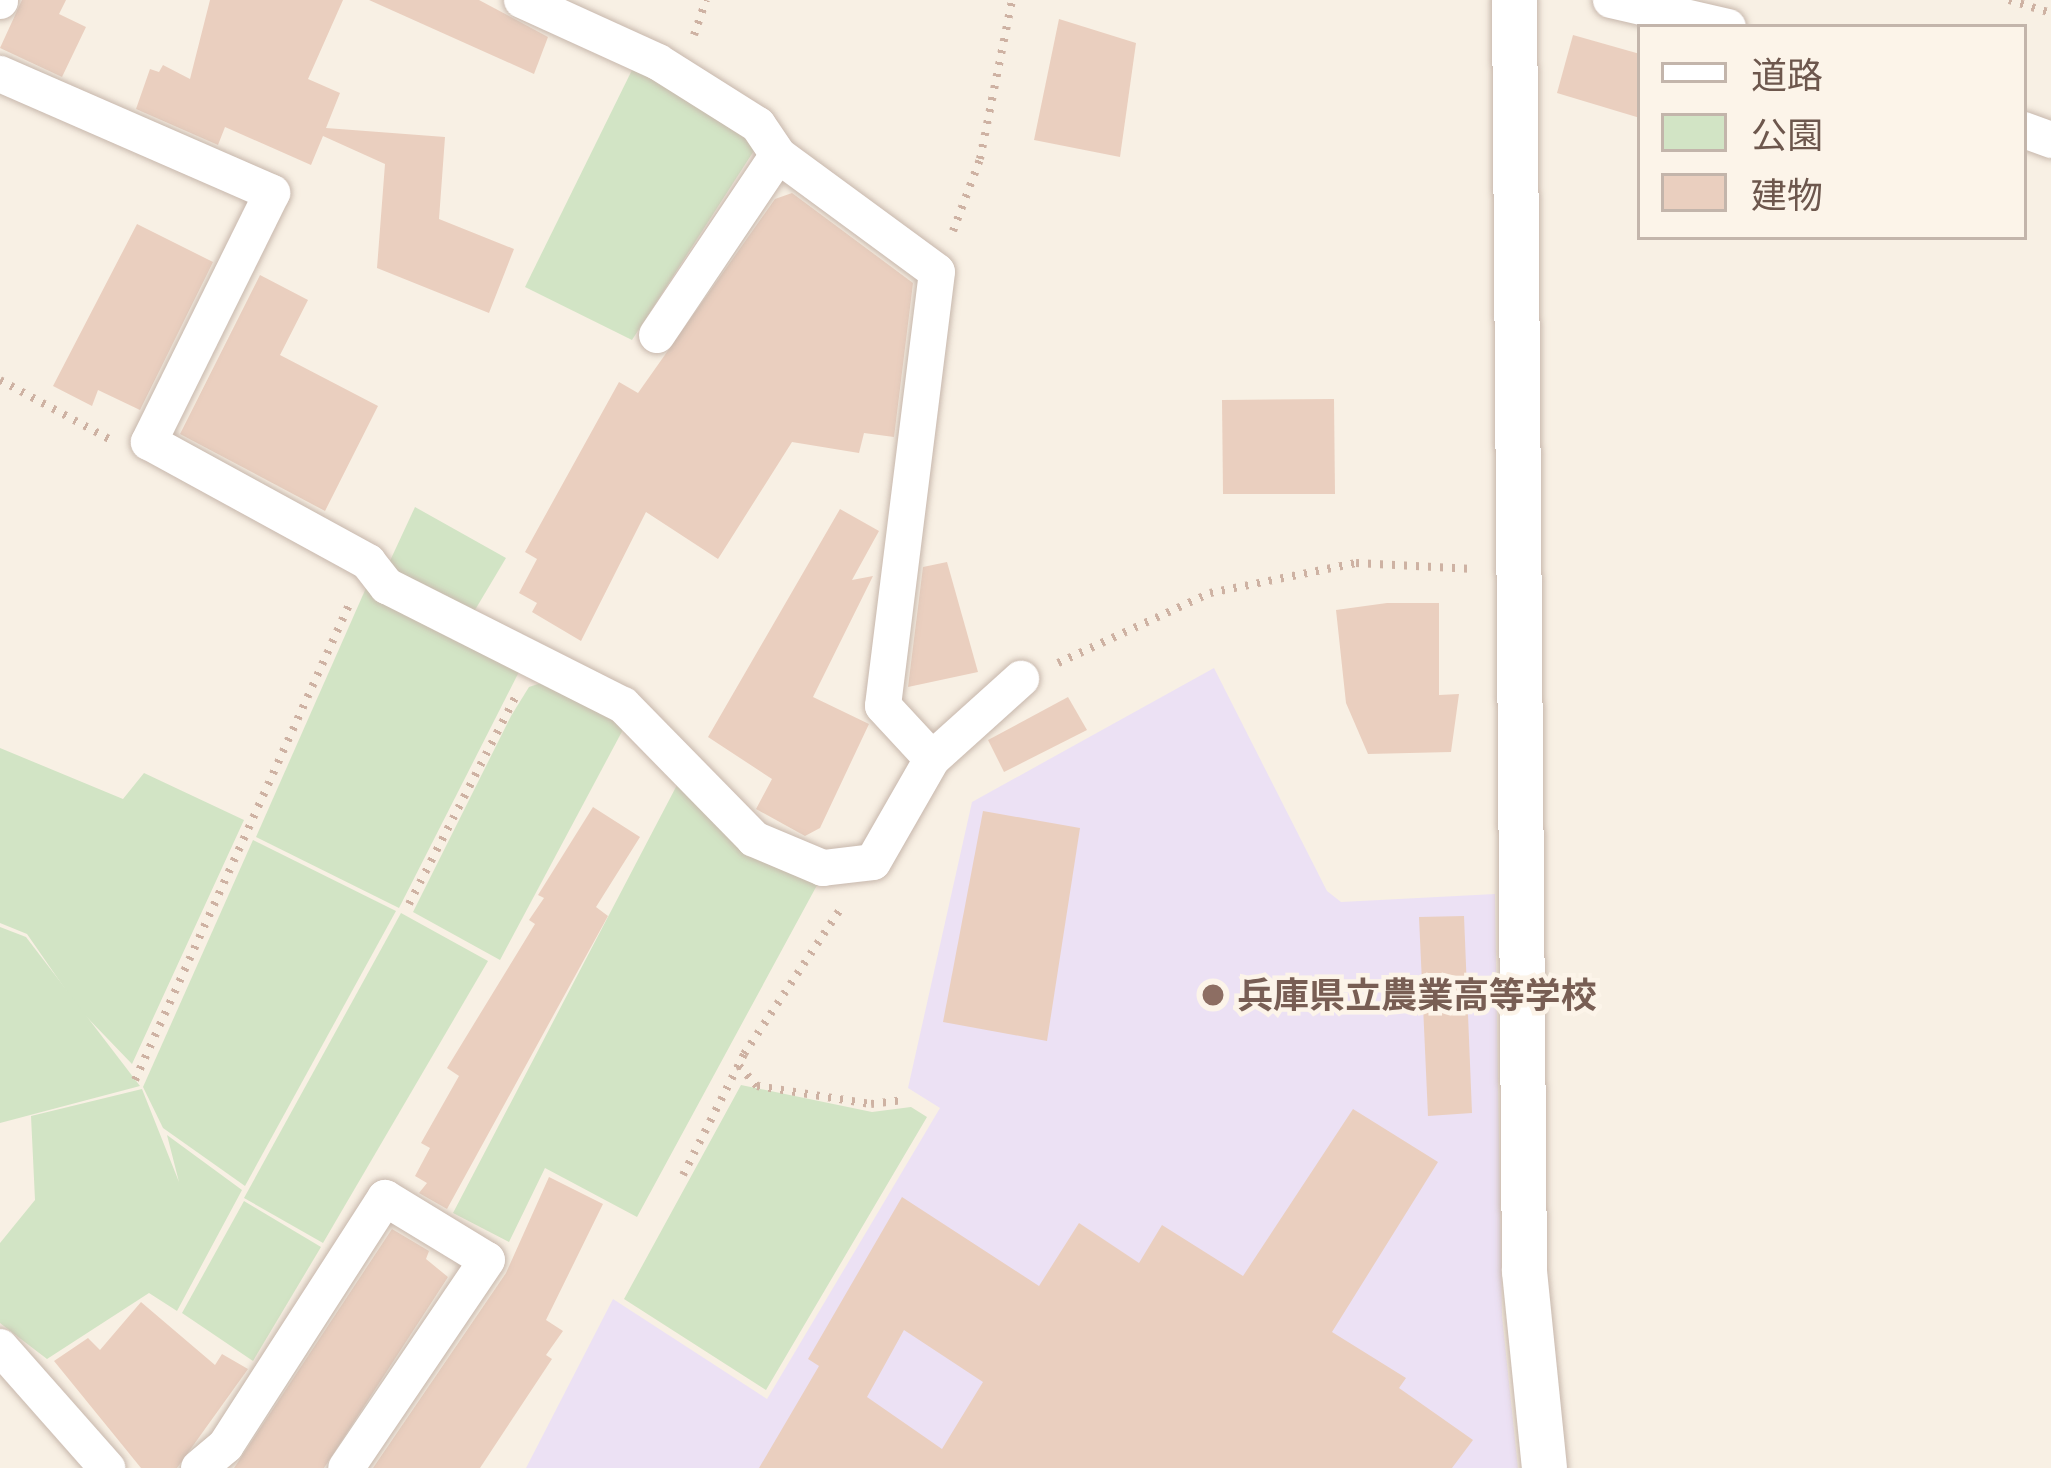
<!DOCTYPE html>
<meta charset="utf-8">
<style>
body{margin:0}
#map{position:relative;width:2051px;height:1468px;overflow:hidden;background:#f8f0e4;font-family:Lato,"Noto Sans JP",sans-serif}
div>[style]{position:absolute}
.education>*{inset:0;background:#ece1f4}
.green>*{inset:0;background:#d2e4c5}
.building>*{inset:0;background:#eacfbf}
.path>*{height:8px;margin-top:-4px;transform-origin:0;background:repeating-linear-gradient(90deg,#ceb2a3 0 3px,transparent 0 12px)}
.roads{filter:drop-shadow(0 0 3px #c7b7ac) drop-shadow(0 0 3px #c7b7ac)}
.minor>*{height:36px;margin:-18px;padding:0 18px;transform-origin:18px;border-radius:18px;background:#fff}
.tertiary>*{height:45px;margin:-22.5px;padding:0 22.5px;transform-origin:22.5px;border-radius:22.5px;background:#fff}
.dots>*{width:33px;height:33px;translate:-50% -50%;box-sizing:border-box;border:6px solid #fcf4e9;border-radius:50%}
span{translate:-50% -50%;white-space:nowrap;text-align:center;line-height:1.15;-webkit-text-stroke:9px #fcf4e9;paint-order:stroke}
.education-label{font-size:36px;color:#785e54;font-weight:700}
.left{translate:0 -50%;text-align:left}
.legend{position:absolute;left:1637px;top:24px;width:390px;height:216px;box-sizing:border-box;background:#fcf4e9;border:3px solid #c3b5ab;margin:0;padding:15px 21px;list-style:none;font-size:36px;color:#6d574d}
.legend li{display:flex;align-items:center;gap:24px;height:60px}
.legend b{width:60px;border:3px solid #c3b5ab}
</style>
<div id="map">
<div class="education">
<div style="clip-path:polygon(1214px 668px,1327px 891px,1341px 902px,1495px 894px,1502px 1316px,1518px 1468px,526px 1468px,613px 1299px,767px 1399px,940px 1108px,908px 1088px,972px 802px)"></div>
</div>
<div class="green">
<div style="clip-path:polygon(634px 66px,757px 146px,632px 340px,525px 287px)"></div>
<div style="clip-path:polygon(415px 507px,506px 558px,472px 615px,391px 576px,389px 563px)"></div>
<div style="clip-path:polygon(366px 588px,522px 666px,399px 908px,256px 837px)"></div>
<div style="clip-path:polygon(547px 681px,626px 724px,500px 960px,413px 912px,511px 716px,529px 687px)"></div>
<div style="clip-path:polygon(0 748px,123px 799px,144px 773px,244px 820px,132px 1064px,79px 1009px,27px 934px,0 923px)"></div>
<div style="clip-path:polygon(677px 785px,822px 876px,637px 1217px,545px 1168px,509px 1242px,453px 1213px)"></div>
<div style="clip-path:polygon(253px 840px,396px 911px,245px 1186px,163px 1128px,143px 1087px)"></div>
<div style="clip-path:polygon(401px 913px,488px 961px,323px 1243px,244px 1198px)"></div>
<div style="clip-path:polygon(0 927px,26px 937px,140px 1086px,0 1123px)"></div>
<div style="clip-path:polygon(741px 1085px,872px 1112px,911px 1107px,927px 1117px,766px 1390px,624px 1299px)"></div>
<div style="clip-path:polygon(142px 1089px,179px 1182px,167px 1135px,242px 1190px,177px 1311px,149px 1293px,47px 1359px,0 1323px,0 1243px,35px 1200px,31px 1116px)"></div>
<div style="clip-path:polygon(244px 1201px,321px 1247px,253px 1361px,182px 1313px)"></div>
</div>
<div class="building">
<div style="clip-path:polygon(22px 0,66px 0,59px 14px,86px 27px,62px 77px,0 48px)"></div>
<div style="clip-path:polygon(210px 0,343px 0,308px 79px,340px 93px,326px 128px,445px 137px,439px 219px,514px 249px,489px 313px,377px 268px,385px 164px,323px 136px,311px 165px,225px 127px,218px 145px,136px 109px,150px 69px,159px 72px,163px 65px,190px 79px)"></div>
<div style="clip-path:polygon(369px 0,479px 0,548px 37px,534px 74px)"></div>
<div style="clip-path:polygon(1059px 19px,1136px 43px,1120px 157px,1034px 140px)"></div>
<div style="clip-path:polygon(1573px 35px,1640px 54px,1640px 118px,1557px 93px)"></div>
<div style="clip-path:polygon(792px 193px,913px 283px,894px 437px,864px 433px,859px 453px,792px 442px,718px 559px,646px 512px,581px 641px,532px 612px,537px 603px,519px 593px,537px 559px,525px 552px,619px 382px,638px 393px,775px 199px)"></div>
<div style="clip-path:polygon(137px 224px,213px 262px,140px 410px,98px 390px,92px 406px,53px 386px)"></div>
<div style="clip-path:polygon(260px 275px,308px 300px,280px 355px,378px 406px,325px 511px,180px 434px)"></div>
<div style="clip-path:polygon(1334px 399px,1335px 494px,1223px 494px,1222px 400px)"></div>
<div style="clip-path:polygon(840px 509px,879px 531px,852px 580px,873px 576px,813px 697px,869px 724px,820px 828px,805px 836px,756px 809px,772px 779px,708px 737px)"></div>
<div style="clip-path:polygon(947px 562px,978px 672px,908px 687px,923px 567px)"></div>
<div style="clip-path:polygon(1387px 603px,1439px 603px,1439px 695px,1459px 694px,1451px 752px,1368px 754px,1346px 703px,1336px 610px)"></div>
<div style="clip-path:polygon(1068px 697px,1087px 730px,1004px 772px,988px 740px)"></div>
<div style="clip-path:polygon(593px 807px,640px 837px,596px 907px,608px 916px,447px 1209px,419px 1193px,427px 1183px,415px 1176px,430px 1148px,421px 1143px,459px 1076px,447px 1068px,535px 924px,529px 920px,544px 898px,538px 895px)"></div>
<div style="clip-path:polygon(983px 811px,1080px 828px,1047px 1041px,943px 1022px)"></div>
<div style="clip-path:polygon(1464px 916px,1472px 1113px,1428px 1116px,1419px 917px)"></div>
<div style="clip-path:polygon(evenodd,1353px 1109px,1438px 1162px,1332px 1332px,1406px 1378px,1399px 1388px,1473px 1440px,1452px 1468px,759px 1468px,819px 1366px,808px 1359px,902px 1197px,1039px 1286px,1079px 1223px,1139px 1263px,1162px 1225px,1243px 1276px,1353px 1109px,904px 1330px,983px 1382px,942px 1449px,867px 1397px,904px 1330px)"></div>
<div style="clip-path:polygon(549px 1177px,603px 1204px,546px 1320px,563px 1331px,546px 1355px,552px 1359px,480px 1468px,373px 1468px,506px 1273px)"></div>
<div style="clip-path:polygon(392px 1229px,429px 1251px,426px 1259px,448px 1277px,324px 1468px,234px 1468px)"></div>
<div style="clip-path:polygon(141px 1302px,215px 1365px,222px 1354px,248px 1369px,177px 1468px,141px 1468px,54px 1361px,88px 1338px,100px 1350px)"></div>
</div>
<div class="path">
<div style="left:2009px;top:0;width:44px;rotate:17.2deg"></div>
<div style="left:694px;top:35px;width:37px;rotate:-71deg"></div>
<div style="left:953px;top:231px;width:77px;rotate:-69.4deg"></div>
<div style="left:980px;top:159px;width:162px;rotate:-78.6deg"></div>
<div style="left:0;top:380px;width:124px;rotate:28.4deg"></div>
<div style="left:1058px;top:663px;width:167px;rotate:-24.7deg"></div>
<div style="left:1210px;top:593px;width:149px;rotate:-11.6deg"></div>
<div style="left:1356px;top:563px;width:118px;rotate:2.9deg"></div>
<div style="left:409px;top:904px;width:236px;rotate:-62.8deg"></div>
<div style="left:739px;top:1066px;width:27px;rotate:48deg"></div>
<div style="left:757px;top:1086px;width:115px;rotate:9deg"></div>
<div style="left:871px;top:1104px;width:34px;rotate:-7deg"></div>
<div style="left:135px;top:1080px;width:521px;rotate:-65.75deg"></div>
<div style="left:683px;top:1175px;width:136px;rotate:-63.2deg"></div>
<div style="left:744px;top:1054px;width:175px;rotate:-56.4deg"></div>
</div>
<div class="roads">
<div class="minor">
<div style="left:522px;top:0;width:149px;rotate:24.5deg"></div>
<div style="left:658px;top:62px;width:118px;rotate:32.2deg"></div>
<div style="left:758px;top:125px;width:36px;rotate:56deg"></div>
<div style="left:778px;top:155px;width:197px;rotate:36.3deg"></div>
<div style="left:937px;top:272px;width:437px;rotate:97.1deg"></div>
<div style="left:883px;top:706px;width:72px;rotate:47.2deg"></div>
<div style="left:1611px;top:0;width:120px;rotate:13deg"></div>
<div style="left:0;top:1px;width:1px;rotate:-90deg"></div>
<div style="left:0;top:74px;width:297px;rotate:23.6deg"></div>
<div style="left:272px;top:193px;width:278px;rotate:116.3deg"></div>
<div style="left:149px;top:442px;width:250px;rotate:28.7deg"></div>
<div style="left:368px;top:562px;width:31px;rotate:52deg"></div>
<div style="left:387px;top:586px;width:264px;rotate:26.8deg"></div>
<div style="left:623px;top:705px;width:187px;rotate:45.6deg"></div>
<div style="left:754px;top:839px;width:75px;rotate:22.8deg"></div>
<div style="left:823px;top:868px;width:50px;rotate:-6.8deg"></div>
<div style="left:873px;top:862px;width:119px;rotate:-60.2deg"></div>
<div style="left:932px;top:759px;width:120px;rotate:-42deg"></div>
<div style="left:2024px;top:130px;width:29px;rotate:20deg"></div>
<div style="left:657px;top:335px;width:217px;rotate:-56.1deg"></div>
<div style="left:0;top:1347px;width:162px;rotate:48.5deg"></div>
<div style="left:199px;top:1468px;width:35px;rotate:-40deg"></div>
<div style="left:226px;top:1445px;width:294px;rotate:-57.2deg"></div>
<div style="left:385px;top:1198px;width:119px;rotate:31.3deg"></div>
<div style="left:487px;top:1260px;width:251px;rotate:124.1deg"></div>
</div>
<div class="tertiary">
<div style="left:1514px;top:0;width:1271px;rotate:89.55deg"></div>
<div style="left:1524px;top:1271px;width:198px;rotate:84.2deg"></div>
</div>
</div>
<div class="dots">
<div style="left:1213px;top:995px;background:#8d6e63"></div>
</div>
<div class="education-label">
<span class="left" style="left:1237px;top:995px">兵庫県立農業高等学校</span>
</div>
<ul class="legend">
<li><b style="height:15px;background:#fff"></b>道路</li>
<li><b style="height:33px;background:#d2e4c5"></b>公園</li>
<li><b style="height:33px;background:#eacfbf"></b>建物</li>
</ul>
</div>
